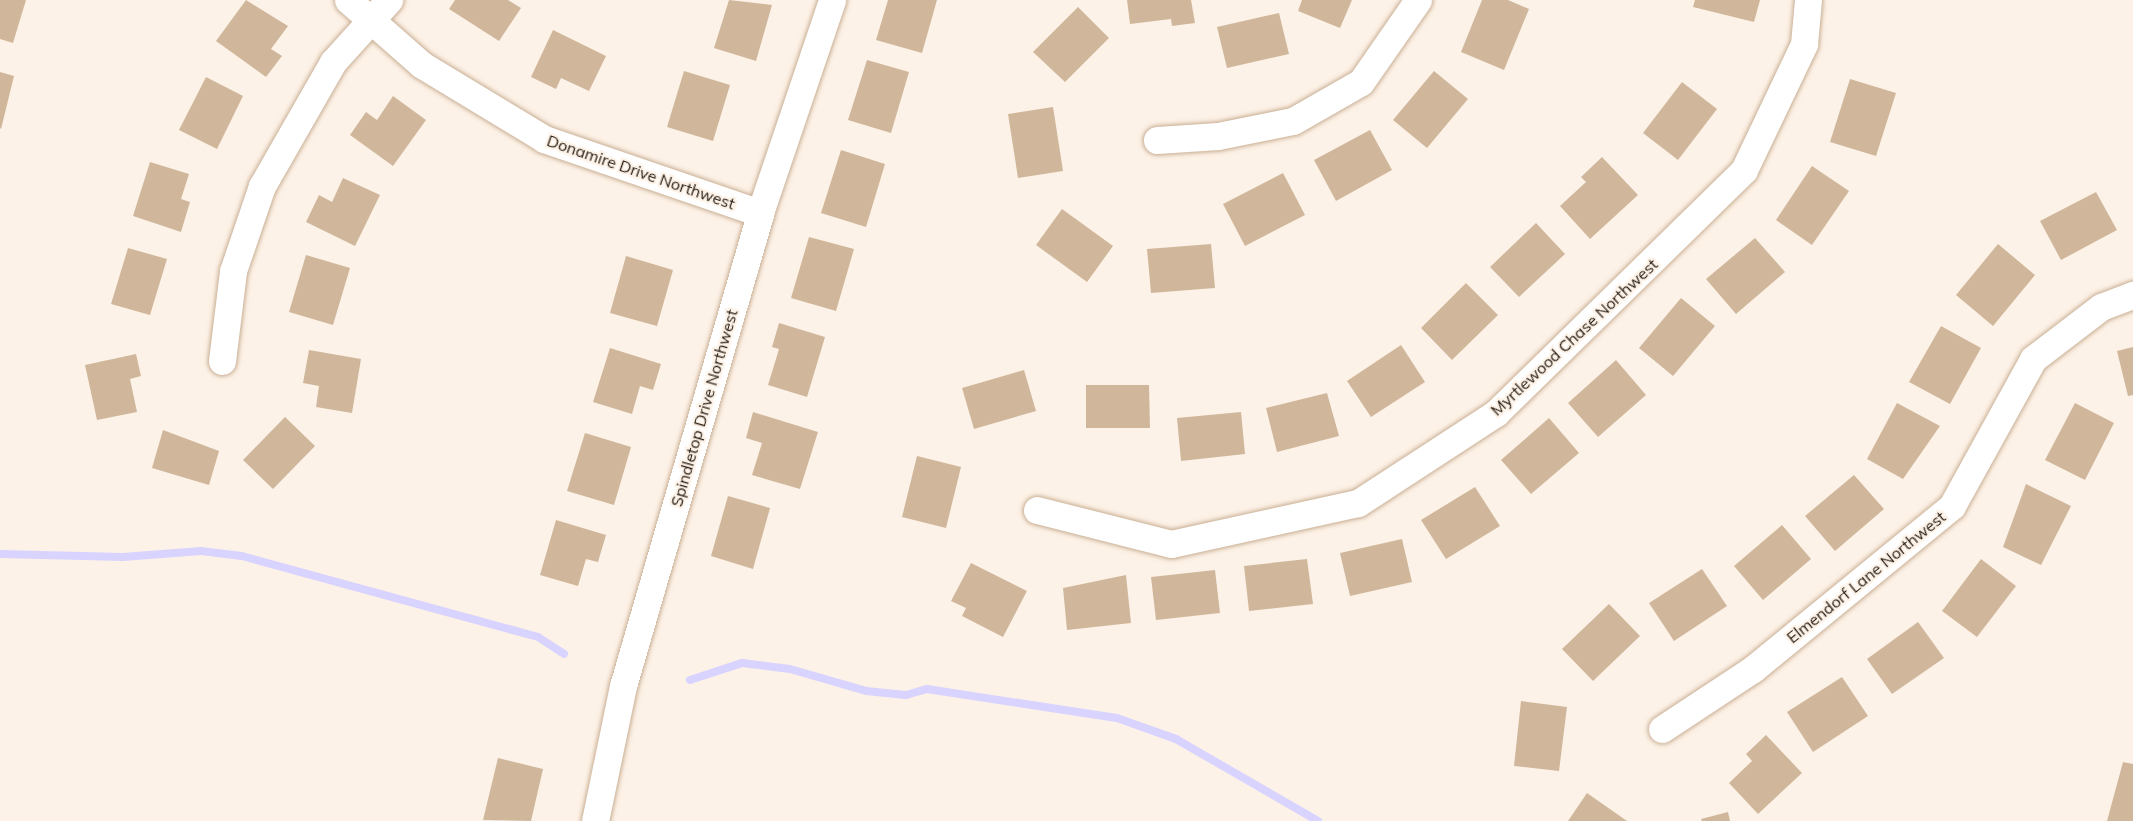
<!DOCTYPE html>
<style>
body{margin:0}
#map{position:relative;width:2133px;height:821px;overflow:hidden;background:#fdf2e7;font-family:Mulish,sans-serif}
div>[style]{position:absolute}
.stream>*{height:8px;margin:-4px;padding:0 4px;transform-origin:4px;border-radius:4px;background:#d8d3ff}
.building>*{inset:0;background:#d0b79b}
.roads{filter:drop-shadow(0 0 2px #c9af94) drop-shadow(0 0 2px #c9af94)}
.minor>*{height:27px;margin:-13.5px;padding:0 13.5px;transform-origin:13.5px;border-radius:13.5px;background:#fff}
span{translate:-50% -50%;white-space:nowrap;text-align:center;line-height:1.15;-webkit-text-stroke:4.5px #fdf2e7;paint-order:stroke}
.street-label{font-size:16px;color:#241a10}
</style>
<div id="map">
<div class="stream">
<div style="left:0;top:554px;width:123px;rotate:1.4deg"></div>
<div style="left:123px;top:557px;width:78px;rotate:-4.4deg"></div>
<div style="left:201px;top:551px;width:41px;rotate:7deg"></div>
<div style="left:242px;top:556px;width:307px;rotate:15.3deg"></div>
<div style="left:538px;top:637px;width:31px;rotate:33deg"></div>
<div style="left:690px;top:680px;width:55px;rotate:-18.1deg"></div>
<div style="left:742px;top:663px;width:48px;rotate:7.1deg"></div>
<div style="left:790px;top:669px;width:79px;rotate:16.1deg"></div>
<div style="left:866px;top:691px;width:40px;rotate:5.7deg"></div>
<div style="left:906px;top:695px;width:22px;rotate:-16deg"></div>
<div style="left:927px;top:689px;width:192px;rotate:8.7deg"></div>
<div style="left:1117px;top:718px;width:63px;rotate:19.6deg"></div>
<div style="left:1176px;top:739px;width:164px;rotate:30deg"></div>
</div>
<div class="building">
<div style="clip-path:polygon(0 0,26px 0,13px 43px,0 39px)"></div>
<div style="clip-path:polygon(246px 0,288px 26px,271px 49px,282px 56px,266px 77px,216px 41px)"></div>
<div style="clip-path:polygon(455px 0,508px 0,521px 8px,499px 41px,449px 9px)"></div>
<div style="clip-path:polygon(729px 0,772px 5px,756px 61px,714px 48px)"></div>
<div style="clip-path:polygon(888px 0,937px 0,922px 53px,876px 40px)"></div>
<div style="clip-path:polygon(1127px 0,1191px 0,1195px 23px,1172px 26px,1171px 19px,1130px 24px)"></div>
<div style="clip-path:polygon(1302px 0,1352px 0,1340px 28px,1298px 11px)"></div>
<div style="clip-path:polygon(1482px 0,1508px 0,1529px 9px,1504px 70px,1461px 52px)"></div>
<div style="clip-path:polygon(1695px 0,1760px 0,1754px 22px,1693px 7px)"></div>
<div style="clip-path:polygon(1078px 7px,1109px 38px,1065px 82px,1033px 52px)"></div>
<div style="clip-path:polygon(1279px 13px,1289px 54px,1227px 68px,1217px 27px)"></div>
<div style="clip-path:polygon(553px 30px,606px 56px,589px 91px,561px 78px,556px 89px,531px 77px)"></div>
<div style="clip-path:polygon(867px 60px,909px 72px,891px 133px,848px 120px)"></div>
<div style="clip-path:polygon(684px 71px,730px 85px,713px 141px,667px 127px)"></div>
<div style="clip-path:polygon(1434px 71px,1468px 99px,1427px 148px,1393px 120px)"></div>
<div style="clip-path:polygon(0 72px,14px 76px,1px 129px,0 128px)"></div>
<div style="clip-path:polygon(206px 77px,243px 96px,217px 149px,179px 130px)"></div>
<div style="clip-path:polygon(1850px 79px,1896px 93px,1876px 156px,1830px 142px)"></div>
<div style="clip-path:polygon(1682px 82px,1717px 109px,1678px 160px,1643px 133px)"></div>
<div style="clip-path:polygon(393px 96px,426px 120px,393px 166px,350px 135px,366px 112px,377px 120px)"></div>
<div style="clip-path:polygon(1053px 107px,1063px 171px,1018px 178px,1008px 114px)"></div>
<div style="clip-path:polygon(1370px 130px,1392px 170px,1336px 201px,1314px 160px)"></div>
<div style="clip-path:polygon(841px 150px,885px 164px,866px 227px,821px 213px)"></div>
<div style="clip-path:polygon(1602px 157px,1638px 195px,1590px 239px,1560px 206px,1586px 182px,1581px 177px)"></div>
<div style="clip-path:polygon(150px 162px,189px 174px,181px 199px,190px 202px,181px 232px,133px 216px)"></div>
<div style="clip-path:polygon(1812px 166px,1849px 191px,1812px 245px,1776px 220px)"></div>
<div style="clip-path:polygon(1283px 173px,1305px 215px,1245px 246px,1223px 204px)"></div>
<div style="clip-path:polygon(343px 178px,380px 195px,355px 246px,306px 222px,319px 195px,332px 202px)"></div>
<div style="clip-path:polygon(2096px 192px,2117px 230px,2061px 260px,2040px 221px)"></div>
<div style="clip-path:polygon(1062px 209px,1113px 246px,1087px 282px,1036px 245px)"></div>
<div style="clip-path:polygon(1536px 223px,1565px 254px,1519px 297px,1490px 267px)"></div>
<div style="clip-path:polygon(809px 237px,854px 249px,836px 311px,791px 298px)"></div>
<div style="clip-path:polygon(1755px 238px,1785px 272px,1736px 314px,1706px 279px)"></div>
<div style="clip-path:polygon(1211px 244px,1215px 288px,1151px 293px,1147px 249px)"></div>
<div style="clip-path:polygon(1998px 244px,2035px 275px,1993px 326px,1956px 295px)"></div>
<div style="clip-path:polygon(128px 248px,167px 259px,150px 315px,111px 304px)"></div>
<div style="clip-path:polygon(306px 255px,350px 268px,333px 325px,289px 312px)"></div>
<div style="clip-path:polygon(626px 256px,673px 270px,657px 326px,610px 313px)"></div>
<div style="clip-path:polygon(1466px 283px,1498px 315px,1452px 360px,1421px 328px)"></div>
<div style="clip-path:polygon(1681px 298px,1715px 326px,1673px 376px,1639px 348px)"></div>
<div style="clip-path:polygon(779px 323px,825px 337px,807px 397px,768px 385px,779px 349px,772px 347px)"></div>
<div style="clip-path:polygon(1941px 326px,1981px 348px,1950px 404px,1909px 382px)"></div>
<div style="clip-path:polygon(1401px 345px,1425px 382px,1371px 417px,1347px 381px)"></div>
<div style="clip-path:polygon(2133px 347px,2133px 395px,2128px 396px,2117px 351px)"></div>
<div style="clip-path:polygon(610px 348px,661px 364px,653px 390px,640px 386px,632px 414px,593px 402px)"></div>
<div style="clip-path:polygon(309px 350px,361px 359px,352px 413px,316px 407px,319px 386px,303px 383px)"></div>
<div style="clip-path:polygon(136px 354px,141px 376px,130px 379px,137px 412px,97px 420px,85px 365px)"></div>
<div style="clip-path:polygon(1616px 360px,1646px 395px,1598px 437px,1568px 403px)"></div>
<div style="clip-path:polygon(1024px 370px,1036px 411px,974px 429px,962px 388px)"></div>
<div style="clip-path:polygon(1086px 385px,1149px 385px,1150px 428px,1086px 428px)"></div>
<div style="clip-path:polygon(1327px 393px,1339px 436px,1277px 452px,1266px 408px)"></div>
<div style="clip-path:polygon(1897px 403px,1940px 426px,1903px 479px,1867px 459px)"></div>
<div style="clip-path:polygon(2075px 403px,2114px 423px,2085px 480px,2045px 460px)"></div>
<div style="clip-path:polygon(753px 412px,818px 432px,800px 489px,752px 475px,762px 443px,746px 438px)"></div>
<div style="clip-path:polygon(1241px 412px,1245px 454px,1181px 461px,1177px 418px)"></div>
<div style="clip-path:polygon(285px 417px,315px 446px,273px 489px,243px 460px)"></div>
<div style="clip-path:polygon(1549px 418px,1579px 453px,1531px 494px,1501px 460px)"></div>
<div style="clip-path:polygon(163px 430px,219px 451px,209px 485px,152px 468px)"></div>
<div style="clip-path:polygon(585px 433px,631px 447px,614px 505px,567px 491px)"></div>
<div style="clip-path:polygon(917px 456px,961px 467px,946px 528px,902px 517px)"></div>
<div style="clip-path:polygon(1854px 475px,1884px 509px,1835px 551px,1805px 516px)"></div>
<div style="clip-path:polygon(2026px 484px,2071px 506px,2041px 565px,2003px 547px)"></div>
<div style="clip-path:polygon(1475px 487px,1500px 526px,1446px 559px,1421px 520px)"></div>
<div style="clip-path:polygon(728px 496px,770px 508px,753px 569px,711px 556px)"></div>
<div style="clip-path:polygon(556px 520px,606px 535px,598px 562px,586px 559px,578px 586px,540px 575px)"></div>
<div style="clip-path:polygon(1782px 525px,1811px 559px,1763px 600px,1734px 566px)"></div>
<div style="clip-path:polygon(1402px 539px,1412px 582px,1350px 596px,1340px 553px)"></div>
<div style="clip-path:polygon(1307px 559px,1313px 604px,1249px 611px,1244px 566px)"></div>
<div style="clip-path:polygon(1981px 559px,2016px 586px,1977px 637px,1942px 611px)"></div>
<div style="clip-path:polygon(971px 563px,1027px 591px,1003px 637px,962px 616px,966px 608px,951px 601px)"></div>
<div style="clip-path:polygon(1702px 569px,1727px 606px,1674px 641px,1649px 603px)"></div>
<div style="clip-path:polygon(1215px 570px,1220px 613px,1156px 620px,1151px 577px)"></div>
<div style="clip-path:polygon(1126px 575px,1131px 623px,1067px 630px,1063px 588px)"></div>
<div style="clip-path:polygon(1609px 604px,1640px 636px,1593px 681px,1562px 649px)"></div>
<div style="clip-path:polygon(1918px 622px,1944px 658px,1892px 694px,1867px 659px)"></div>
<div style="clip-path:polygon(1842px 677px,1868px 716px,1813px 752px,1787px 712px)"></div>
<div style="clip-path:polygon(1521px 701px,1567px 707px,1559px 771px,1514px 766px)"></div>
<div style="clip-path:polygon(1766px 735px,1802px 773px,1758px 814px,1729px 783px,1752px 761px,1746px 754px)"></div>
<div style="clip-path:polygon(498px 758px,543px 769px,531px 821px,483px 820px)"></div>
<div style="clip-path:polygon(2123px 762px,2133px 764px,2133px 821px,2107px 821px)"></div>
<div style="clip-path:polygon(1587px 793px,1627px 821px,1568px 821px)"></div>
<div style="clip-path:polygon(1728px 812px,1730px 821px,1702px 821px,1701px 819px)"></div>
</div>
<div class="roads">
<div class="minor">
<div style="left:348px;top:0;width:98px;rotate:41.3deg"></div>
<div style="left:422px;top:65px;width:143px;rotate:31.2deg"></div>
<div style="left:544px;top:139px;width:228px;rotate:18.9deg"></div>
<div style="left:1157px;top:140px;width:61px;rotate:-3.8deg"></div>
<div style="left:1218px;top:136px;width:76px;rotate:-11.3deg"></div>
<div style="left:1293px;top:121px;width:78px;rotate:-29.8deg"></div>
<div style="left:1361px;top:82px;width:100px;rotate:-55.2deg"></div>
<div style="left:222px;top:361px;width:91px;rotate:-83deg"></div>
<div style="left:233px;top:271px;width:90px;rotate:-71.2deg"></div>
<div style="left:262px;top:186px;width:143px;rotate:-60.2deg"></div>
<div style="left:333px;top:62px;width:84px;rotate:-47.9deg"></div>
<div style="left:1037px;top:510px;width:138px;rotate:14.2deg"></div>
<div style="left:1171px;top:544px;width:191px;rotate:-12.4deg"></div>
<div style="left:1358px;top:503px;width:165px;rotate:-33.1deg"></div>
<div style="left:1496px;top:413px;width:347px;rotate:-44.4deg"></div>
<div style="left:1744px;top:170px;width:140px;rotate:-64.5deg"></div>
<div style="left:1804px;top:44px;width:44px;rotate:-84.8deg"></div>
<div style="left:1662px;top:729px;width:109px;rotate:-33.4deg"></div>
<div style="left:1753px;top:669px;width:257px;rotate:-39.3deg"></div>
<div style="left:1952px;top:506px;width:168px;rotate:-61.1deg"></div>
<div style="left:2033px;top:359px;width:86px;rotate:-37.4deg"></div>
<div style="left:2101px;top:307px;width:34px;rotate:-21deg"></div>
<div style="left:595px;top:821px;width:138px;rotate:-78.3deg"></div>
<div style="left:623px;top:686px;width:492px;rotate:-73.8deg"></div>
<div style="left:760px;top:213px;width:225px;rotate:-71.3deg"></div>
</div>
</div>
<div class="street-label">
<span style="left:641px;top:172px;rotate:19deg">Donamire Drive Northwest</span>
<span style="left:1574px;top:337px;rotate:-43deg">Myrtlewood Chase Northwest</span>
<span style="left:704px;top:408px;rotate:-74deg">Spindletop Drive Northwest</span>
<span style="left:1866px;top:577px;rotate:-39deg">Elmendorf Lane Northwest</span>
</div>
</div>
